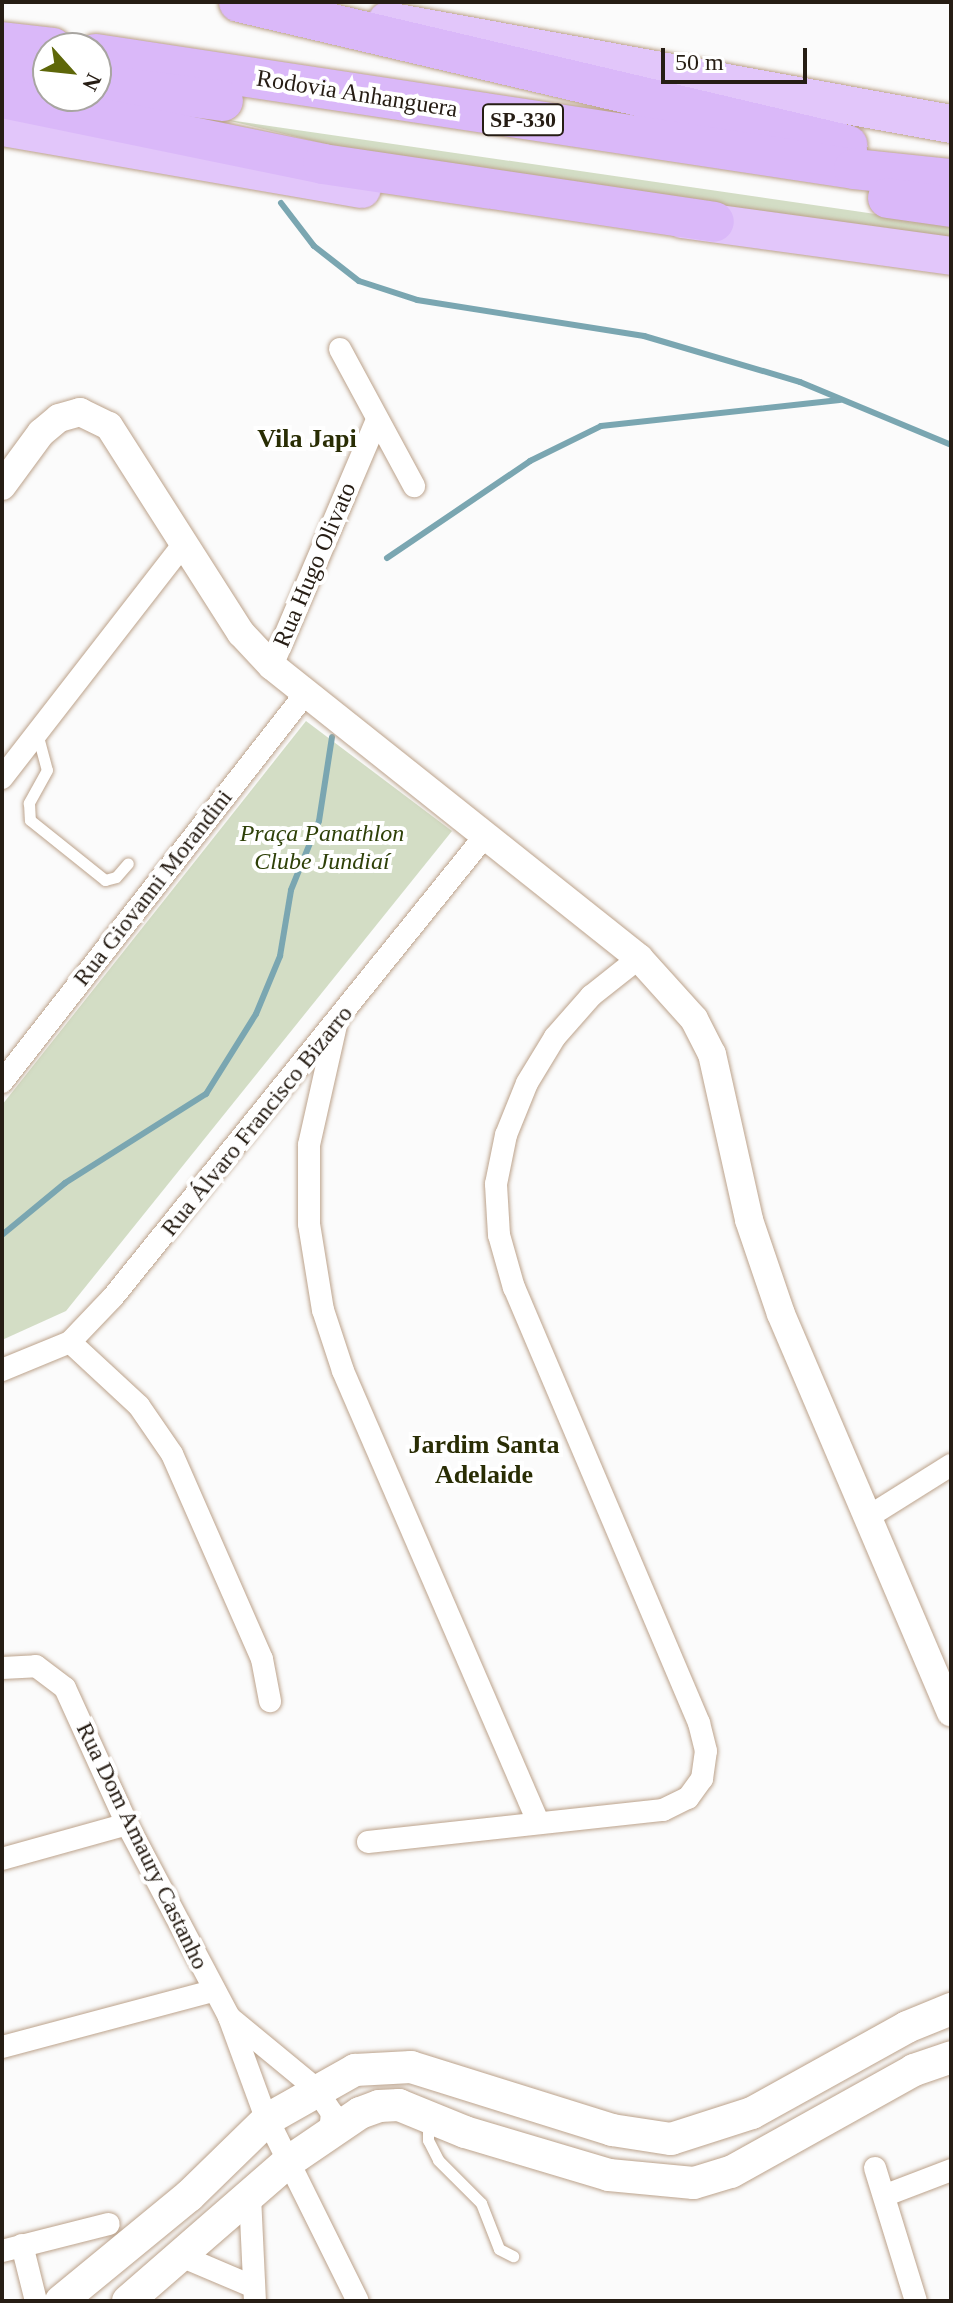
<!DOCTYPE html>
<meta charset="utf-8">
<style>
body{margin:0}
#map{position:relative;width:953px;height:2303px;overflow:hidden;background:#fbfbfb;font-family:Georgia,serif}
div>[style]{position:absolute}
.green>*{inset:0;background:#d3ddc5}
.stream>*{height:6px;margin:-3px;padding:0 3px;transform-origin:3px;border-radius:3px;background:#7aa6b1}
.roads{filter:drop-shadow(0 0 2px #bca38c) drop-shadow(0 0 2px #bca38c)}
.service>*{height:11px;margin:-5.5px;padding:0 5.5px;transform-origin:5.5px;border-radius:5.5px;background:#fff}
.minor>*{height:22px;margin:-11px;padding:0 11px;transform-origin:11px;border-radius:11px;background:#fff}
.tertiary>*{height:28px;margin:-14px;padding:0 14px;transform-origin:14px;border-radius:14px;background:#fff}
.secondary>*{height:32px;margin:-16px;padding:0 16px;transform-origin:16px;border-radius:16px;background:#fff}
.trunk>*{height:38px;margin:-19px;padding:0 19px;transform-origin:19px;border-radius:19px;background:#e2c6fa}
.motorway>*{height:40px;margin:-20px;padding:0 20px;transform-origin:20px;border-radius:20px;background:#dab8f9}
span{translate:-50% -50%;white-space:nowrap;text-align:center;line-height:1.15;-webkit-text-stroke:8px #fff;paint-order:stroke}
.shield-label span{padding:2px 6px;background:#fff;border:2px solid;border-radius:6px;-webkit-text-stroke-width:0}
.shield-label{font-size:22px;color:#261d14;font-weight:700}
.street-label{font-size:24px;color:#261d14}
.park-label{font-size:24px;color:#2e4008;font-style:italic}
.neighbourhood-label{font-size:26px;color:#292d04;font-weight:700}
.frame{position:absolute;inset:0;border:4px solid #261d14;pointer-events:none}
.north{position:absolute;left:32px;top:32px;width:80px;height:80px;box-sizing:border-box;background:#fff;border:2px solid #a8a5a1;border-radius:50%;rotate:117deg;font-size:22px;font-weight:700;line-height:32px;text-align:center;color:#261d14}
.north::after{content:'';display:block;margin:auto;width:28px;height:36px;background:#5e6709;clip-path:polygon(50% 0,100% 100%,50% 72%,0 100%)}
.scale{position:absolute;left:661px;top:48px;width:146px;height:36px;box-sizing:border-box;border:4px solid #261d14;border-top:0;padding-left:10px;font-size:24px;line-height:28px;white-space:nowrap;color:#261d14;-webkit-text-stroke:6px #fff;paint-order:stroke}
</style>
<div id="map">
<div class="green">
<div style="clip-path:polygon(222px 119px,951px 225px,951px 241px,430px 169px)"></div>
<div style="clip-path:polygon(306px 721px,452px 831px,66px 1311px,2px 1340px,2px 1105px)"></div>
</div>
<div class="stream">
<div style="left:281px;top:203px;width:54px;rotate:52.5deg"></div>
<div style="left:314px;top:246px;width:57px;rotate:37.9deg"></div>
<div style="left:359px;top:281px;width:61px;rotate:18.1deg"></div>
<div style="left:417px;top:300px;width:230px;rotate:9deg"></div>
<div style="left:644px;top:336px;width:163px;rotate:16.4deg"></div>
<div style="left:800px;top:382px;width:164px;rotate:22.6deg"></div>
<div style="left:387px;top:558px;width:173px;rotate:-34.1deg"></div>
<div style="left:530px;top:461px;width:79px;rotate:-26.2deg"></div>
<div style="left:601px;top:426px;width:240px;rotate:-6.2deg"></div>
<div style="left:2px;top:1235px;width:82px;rotate:-39.5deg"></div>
<div style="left:65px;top:1183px;width:167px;rotate:-32.3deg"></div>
<div style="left:206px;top:1094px;width:94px;rotate:-58deg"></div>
<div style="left:256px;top:1014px;width:63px;rotate:-67.5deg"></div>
<div style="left:280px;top:956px;width:67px;rotate:-80.5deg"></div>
<div style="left:291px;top:890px;width:74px;rotate:-67.9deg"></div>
<div style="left:319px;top:821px;width:85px;rotate:-81.2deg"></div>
</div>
<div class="roads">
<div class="service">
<div style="left:37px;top:733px;width:38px;rotate:75deg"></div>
<div style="left:47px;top:770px;width:38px;rotate:119deg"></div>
<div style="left:29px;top:803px;width:17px;rotate:87deg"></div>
<div style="left:30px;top:820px;width:96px;rotate:38.7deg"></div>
<div style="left:105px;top:880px;width:11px;rotate:-15deg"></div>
<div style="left:116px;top:877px;width:18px;rotate:-49deg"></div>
<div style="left:428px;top:2119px;width:21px;rotate:90deg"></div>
<div style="left:428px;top:2140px;width:22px;rotate:63deg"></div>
<div style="left:438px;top:2160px;width:61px;rotate:45deg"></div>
<div style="left:481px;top:2203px;width:49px;rotate:68.6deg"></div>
<div style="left:499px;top:2249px;width:16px;rotate:27deg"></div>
</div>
<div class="minor">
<div style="left:340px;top:349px;width:156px;rotate:61.6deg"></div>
<div style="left:272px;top:666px;width:267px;rotate:-66.9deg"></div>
<div style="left:2px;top:778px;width:295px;rotate:-52.2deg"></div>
<div style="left:336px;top:1025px;width:123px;rotate:102.7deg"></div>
<div style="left:309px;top:1145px;width:79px;rotate:90deg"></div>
<div style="left:309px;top:1224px;width:87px;rotate:80.8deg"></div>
<div style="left:323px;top:1310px;width:64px;rotate:71.8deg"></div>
<div style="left:343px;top:1371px;width:490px;rotate:66.6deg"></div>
<div style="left:2px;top:1082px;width:491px;rotate:-52deg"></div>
<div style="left:70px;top:1342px;width:94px;rotate:42.8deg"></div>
<div style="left:139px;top:1406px;width:58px;rotate:55.5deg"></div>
<div style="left:172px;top:1454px;width:224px;rotate:66.3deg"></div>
<div style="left:262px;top:1659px;width:43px;rotate:79.2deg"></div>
<div style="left:2px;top:1370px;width:74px;rotate:-22.4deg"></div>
<div style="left:70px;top:1342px;width:62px;rotate:-46.3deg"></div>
<div style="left:113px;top:1297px;width:591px;rotate:-51.11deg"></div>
<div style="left:868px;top:1517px;width:98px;rotate:-32.1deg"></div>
<div style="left:2px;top:1668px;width:34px;rotate:-3deg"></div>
<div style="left:36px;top:1666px;width:36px;rotate:37deg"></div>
<div style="left:65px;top:1688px;width:149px;rotate:65.5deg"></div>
<div style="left:127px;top:1824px;width:218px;rotate:62.1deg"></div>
<div style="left:229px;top:2017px;width:99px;rotate:69.9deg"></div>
<div style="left:263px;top:2110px;width:213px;rotate:63.6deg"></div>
<div style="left:368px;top:1842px;width:297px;rotate:-6.2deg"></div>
<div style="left:663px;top:1810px;width:28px;rotate:-26deg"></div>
<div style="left:688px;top:1798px;width:24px;rotate:-54deg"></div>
<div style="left:702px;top:1779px;width:28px;rotate:-82deg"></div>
<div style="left:706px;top:1751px;width:29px;rotate:-104deg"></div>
<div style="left:699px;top:1723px;width:473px;rotate:-113deg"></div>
<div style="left:514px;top:1288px;width:55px;rotate:-105.8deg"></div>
<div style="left:499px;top:1235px;width:51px;rotate:-93.4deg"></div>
<div style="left:496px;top:1184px;width:50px;rotate:-78.5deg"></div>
<div style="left:506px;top:1135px;width:56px;rotate:-68deg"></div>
<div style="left:527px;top:1083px;width:54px;rotate:-58.7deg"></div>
<div style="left:555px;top:1037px;width:55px;rotate:-48.7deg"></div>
<div style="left:591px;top:996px;width:61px;rotate:-38.4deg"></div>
<div style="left:2px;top:1859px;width:130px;rotate:-15.6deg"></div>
<div style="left:229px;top:2017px;width:112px;rotate:39.5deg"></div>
<div style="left:315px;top:2088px;width:30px;rotate:56deg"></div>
<div style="left:332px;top:2113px;width:20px;rotate:96deg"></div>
<div style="left:2px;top:2047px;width:217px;rotate:-14.9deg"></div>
<div style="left:875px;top:2168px;width:139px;rotate:72.9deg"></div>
<div style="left:886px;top:2195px;width:70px;rotate:-21deg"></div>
<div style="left:250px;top:2196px;width:105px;rotate:87.3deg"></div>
<div style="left:22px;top:2245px;width:58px;rotate:76deg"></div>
<div style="left:2px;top:2251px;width:110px;rotate:-14.2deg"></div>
<div style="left:181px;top:2256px;width:79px;rotate:23deg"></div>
</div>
<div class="tertiary">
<div style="left:2px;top:486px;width:66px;rotate:-53.7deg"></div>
<div style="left:41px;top:433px;width:23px;rotate:-40deg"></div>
<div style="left:59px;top:418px;width:22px;rotate:-16deg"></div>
<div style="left:80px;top:412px;width:32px;rotate:26deg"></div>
<div style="left:109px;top:426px;width:246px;rotate:57.5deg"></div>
<div style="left:241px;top:633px;width:45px;rotate:46.8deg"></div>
<div style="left:272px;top:666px;width:469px;rotate:38.5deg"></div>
<div style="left:639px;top:958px;width:82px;rotate:48deg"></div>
<div style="left:694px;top:1019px;width:39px;rotate:63deg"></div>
<div style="left:712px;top:1054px;width:170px;rotate:77.4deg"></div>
<div style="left:749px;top:1220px;width:99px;rotate:71.2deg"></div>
<div style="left:781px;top:1314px;width:433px;rotate:66.9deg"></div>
</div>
<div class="secondary">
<div style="left:61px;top:2301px;width:166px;rotate:-39.4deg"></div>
<div style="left:189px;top:2196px;width:110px;rotate:-44.3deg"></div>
<div style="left:268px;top:2119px;width:100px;rotate:-29.4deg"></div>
<div style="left:355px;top:2070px;width:56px;rotate:-3.1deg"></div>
<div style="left:411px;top:2067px;width:211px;rotate:17.4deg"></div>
<div style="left:612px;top:2130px;width:60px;rotate:8.7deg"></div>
<div style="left:671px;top:2139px;width:85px;rotate:-17.8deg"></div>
<div style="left:752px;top:2113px;width:177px;rotate:-29deg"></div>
<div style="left:907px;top:2027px;width:48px;rotate:-22.2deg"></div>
<div style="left:128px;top:2301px;width:212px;rotate:-41deg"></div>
<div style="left:288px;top:2162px;width:87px;rotate:-34.2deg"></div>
<div style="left:360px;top:2113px;width:20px;rotate:-20deg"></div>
<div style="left:379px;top:2106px;width:20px;rotate:-3deg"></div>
<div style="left:399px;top:2105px;width:71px;rotate:22.2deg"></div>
<div style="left:465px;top:2132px;width:150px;rotate:16.6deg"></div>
<div style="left:609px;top:2175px;width:85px;rotate:5.4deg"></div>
<div style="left:694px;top:2183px;width:39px;rotate:-17deg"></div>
<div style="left:731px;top:2172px;width:210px;rotate:-29.1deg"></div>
<div style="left:914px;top:2070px;width:39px;rotate:-19deg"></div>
</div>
<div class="trunk">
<div style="left:387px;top:21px;width:573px;rotate:10.35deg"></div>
<div style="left:2px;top:127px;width:365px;rotate:9.8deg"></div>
<div style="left:682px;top:219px;width:272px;rotate:7.8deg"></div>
</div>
<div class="motorway">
<div style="left:239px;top:2px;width:625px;rotate:13.24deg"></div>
<div style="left:2px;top:42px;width:51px;rotate:6.7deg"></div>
<div style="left:96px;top:54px;width:767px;rotate:8.63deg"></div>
<div style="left:854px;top:169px;width:98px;rotate:5.9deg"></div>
<div style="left:2px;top:73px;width:46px;rotate:5deg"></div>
<div style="left:96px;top:84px;width:128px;rotate:7.6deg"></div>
<div style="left:2px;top:98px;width:328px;rotate:11.6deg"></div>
<div style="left:323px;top:164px;width:395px;rotate:8.4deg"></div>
<div style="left:888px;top:198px;width:64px;rotate:8.1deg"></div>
</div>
</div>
<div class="shield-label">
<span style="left:523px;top:120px">SP-330</span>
</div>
<div class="street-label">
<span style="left:357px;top:94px;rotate:9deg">Rodovia Anhanguera</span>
<span style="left:315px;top:565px;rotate:-67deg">Rua Hugo Olivato</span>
<span style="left:153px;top:888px;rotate:-52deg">Rua Giovanni Morandini</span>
<span style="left:257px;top:1121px;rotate:-51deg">Rua Álvaro Francisco Bizarro</span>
<span style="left:142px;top:1846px;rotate:64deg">Rua Dom Amaury Castanho</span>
</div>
<div class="park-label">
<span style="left:322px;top:848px">Praça Panathlon<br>Clube Jundiaí</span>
</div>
<div class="neighbourhood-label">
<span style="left:307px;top:439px">Vila Japi</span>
<span style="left:484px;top:1460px">Jardim Santa<br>Adelaide</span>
</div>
<div class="frame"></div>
<div class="north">N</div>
<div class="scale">50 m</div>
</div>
